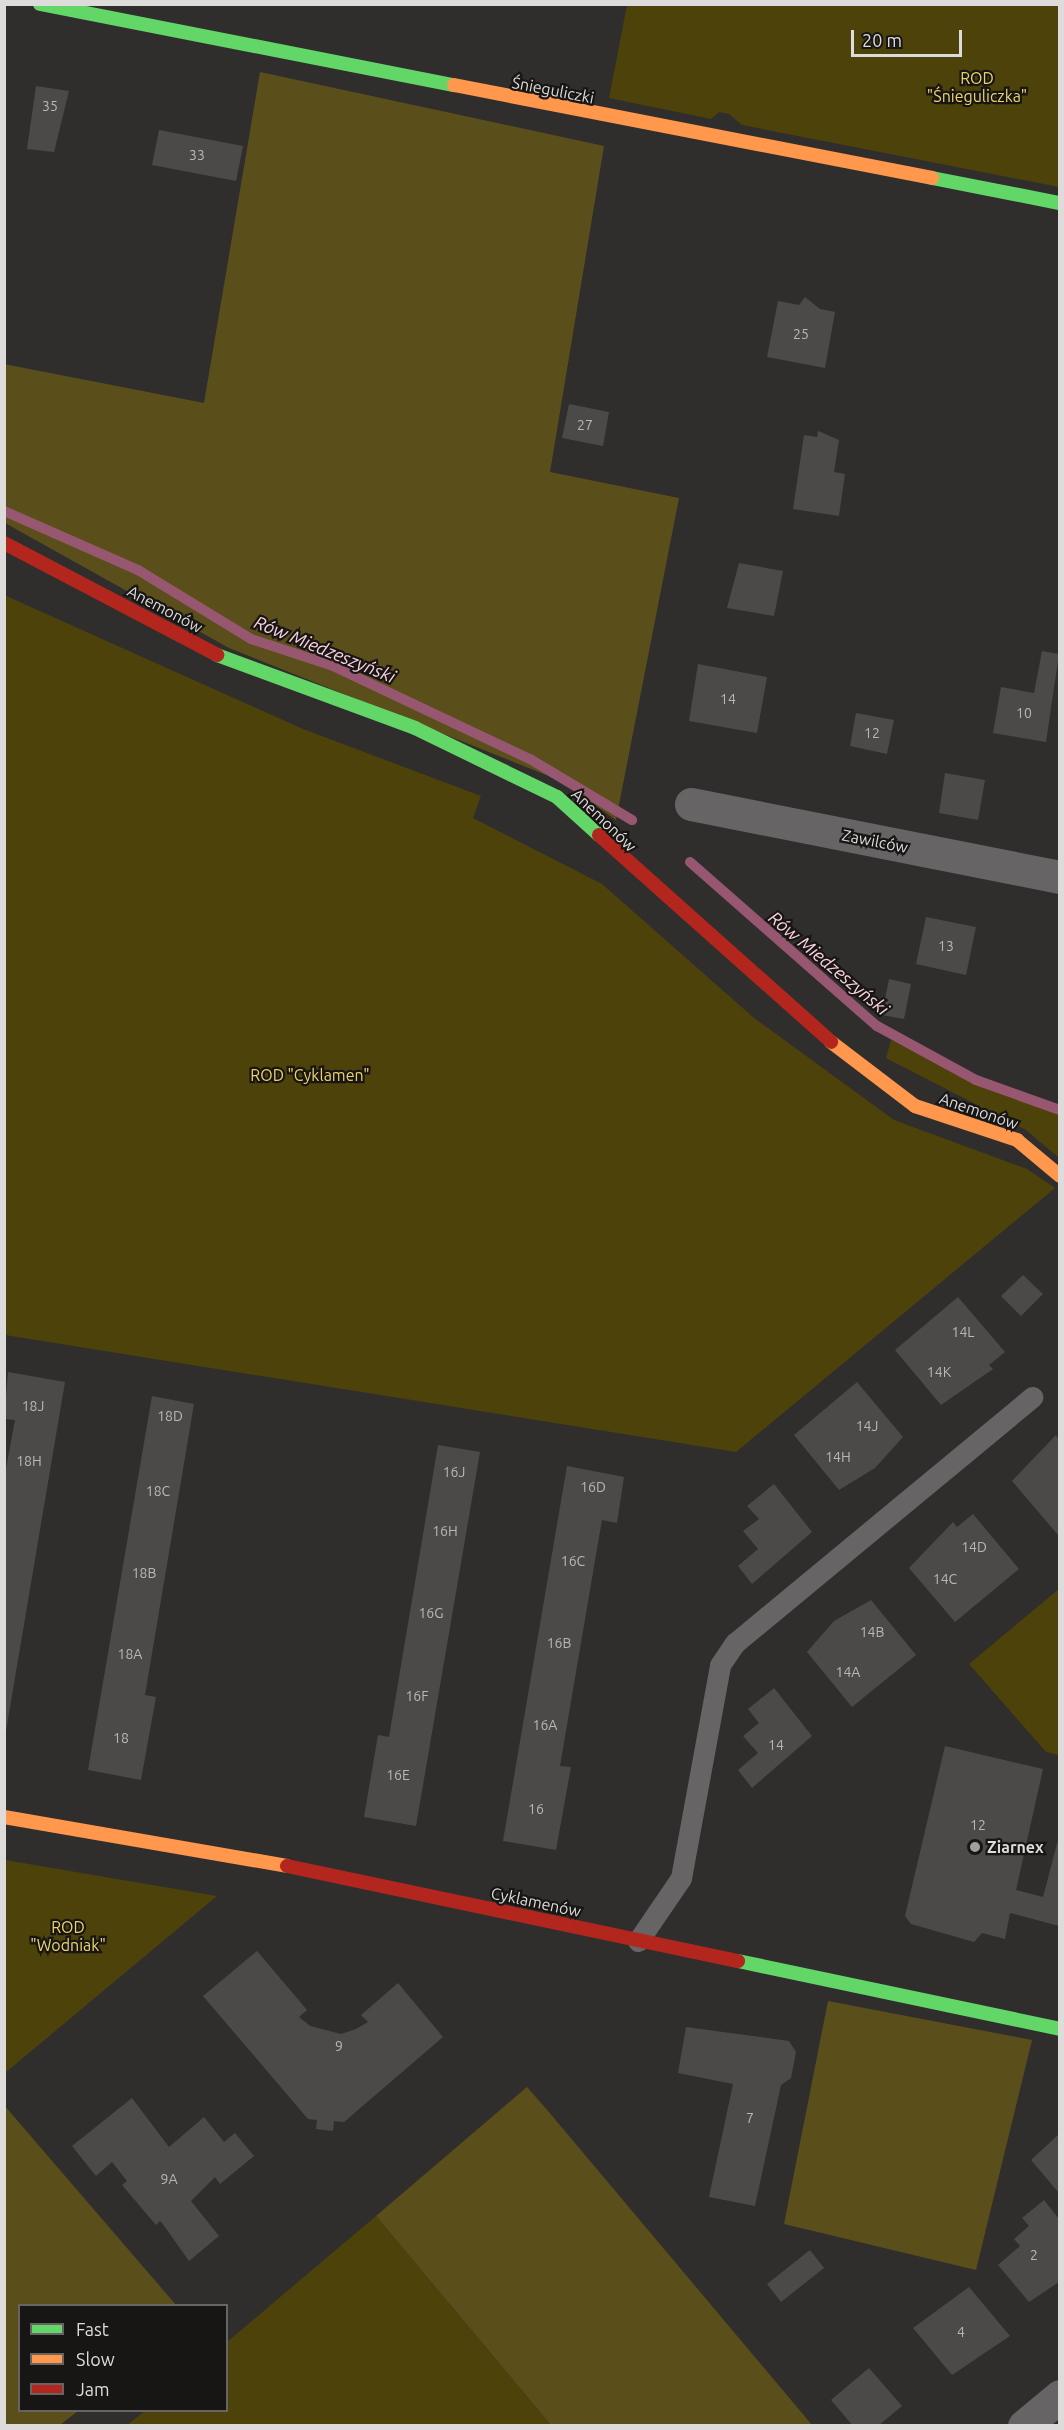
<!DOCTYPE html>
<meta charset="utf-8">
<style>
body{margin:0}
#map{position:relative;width:1064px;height:2430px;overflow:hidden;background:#302e2d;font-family:Ubuntu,sans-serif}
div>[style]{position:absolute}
.green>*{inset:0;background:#4d420a}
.forest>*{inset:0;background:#5a4f1b}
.stream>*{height:10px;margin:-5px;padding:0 5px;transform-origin:5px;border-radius:5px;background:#985770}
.building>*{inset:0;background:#4b4a49}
.lane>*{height:21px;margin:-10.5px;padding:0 10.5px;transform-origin:10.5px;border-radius:10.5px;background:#666464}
.street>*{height:33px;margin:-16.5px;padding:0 16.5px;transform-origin:16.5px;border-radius:16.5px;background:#666464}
.fast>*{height:14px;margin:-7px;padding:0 7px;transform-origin:7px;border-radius:7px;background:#63d668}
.slow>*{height:14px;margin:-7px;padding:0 7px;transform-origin:7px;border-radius:7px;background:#ff974d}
.jam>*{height:14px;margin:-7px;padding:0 7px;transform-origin:7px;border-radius:7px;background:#b3261e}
.dots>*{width:16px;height:16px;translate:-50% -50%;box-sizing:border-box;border:3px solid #181615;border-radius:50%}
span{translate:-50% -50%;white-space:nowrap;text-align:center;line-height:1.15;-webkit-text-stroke:4.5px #181615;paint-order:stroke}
.number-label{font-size:14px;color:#b9b8b6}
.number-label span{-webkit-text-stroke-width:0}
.park-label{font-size:16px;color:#edd46a}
.street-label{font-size:16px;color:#dedcdb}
.poi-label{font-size:16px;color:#dedcdb;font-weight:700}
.left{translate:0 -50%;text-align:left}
.water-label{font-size:18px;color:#fdd2e1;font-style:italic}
.frame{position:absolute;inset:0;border:6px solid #dedcdb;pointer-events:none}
.legend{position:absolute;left:18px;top:2304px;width:210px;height:108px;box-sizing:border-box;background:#181615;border:2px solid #676564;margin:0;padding:8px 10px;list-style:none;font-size:18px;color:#dedcdb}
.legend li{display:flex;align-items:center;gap:12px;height:30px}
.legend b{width:30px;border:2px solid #676564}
.scale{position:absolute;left:851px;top:30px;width:111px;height:27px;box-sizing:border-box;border:3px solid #dedcdb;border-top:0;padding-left:8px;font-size:18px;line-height:21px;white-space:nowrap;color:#dedcdb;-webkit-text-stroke:4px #181615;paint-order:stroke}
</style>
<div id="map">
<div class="green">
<div style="clip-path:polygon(627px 5px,1059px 5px,1059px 187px,742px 125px,729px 114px,719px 112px,711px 119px,609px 98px)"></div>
<div style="clip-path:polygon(4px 595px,303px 729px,481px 796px,473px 818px,602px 884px,754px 1018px,894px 1120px,1027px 1169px,1055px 1188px,736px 1452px,5px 1335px)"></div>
<div style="clip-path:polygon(891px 1040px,998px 1091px,1059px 1111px,1059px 1158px,1026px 1130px,886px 1058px)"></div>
<div style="clip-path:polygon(1059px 1589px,1059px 1755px,1046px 1752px,969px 1664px)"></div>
<div style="clip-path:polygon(5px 1860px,217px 1896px,5px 2073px)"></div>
<div style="clip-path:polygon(376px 2216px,551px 2425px,127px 2425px,145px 2411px,226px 2410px,227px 2342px)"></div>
</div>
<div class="forest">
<div style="clip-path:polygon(260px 72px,604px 146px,550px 472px,679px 498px,616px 820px,561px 781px,229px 648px,5px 523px,4px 364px,204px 403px)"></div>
<div style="clip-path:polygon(828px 2001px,1032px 2040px,976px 2270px,784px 2224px)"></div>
<div style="clip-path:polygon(527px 2087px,548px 2111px,812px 2425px,551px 2425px,376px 2216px)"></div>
<div style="clip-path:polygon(4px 2105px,176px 2305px,20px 2306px,20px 2410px,78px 2411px,60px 2425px,5px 2425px)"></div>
</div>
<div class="stream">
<div style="left:4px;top:511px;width:146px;rotate:23.8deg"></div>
<div style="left:138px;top:570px;width:132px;rotate:31.4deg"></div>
<div style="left:251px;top:639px;width:86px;rotate:18.2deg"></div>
<div style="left:333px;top:666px;width:218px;rotate:25.3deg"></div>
<div style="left:530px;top:759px;width:119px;rotate:30.9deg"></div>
<div style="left:690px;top:862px;width:249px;rotate:41.3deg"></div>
<div style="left:877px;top:1026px;width:113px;rotate:28.6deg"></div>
<div style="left:976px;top:1080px;width:89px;rotate:19.7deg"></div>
</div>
<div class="building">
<div style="clip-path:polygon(36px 86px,69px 91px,54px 152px,27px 149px)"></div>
<div style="clip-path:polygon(159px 130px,243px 146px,236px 181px,152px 165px)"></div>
<div style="clip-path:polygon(805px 297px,820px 309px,835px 312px,825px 368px,767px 357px,778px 301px,799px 305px)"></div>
<div style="clip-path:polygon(569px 404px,609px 412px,603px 446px,562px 438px)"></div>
<div style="clip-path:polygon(818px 431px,839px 440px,834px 472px,845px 474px,839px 516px,793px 509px,804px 435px,817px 437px)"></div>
<div style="clip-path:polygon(739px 563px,783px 571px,774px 616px,727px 608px)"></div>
<div style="clip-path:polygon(1042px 651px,1059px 654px,1046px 742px,993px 733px,1001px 687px,1034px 693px)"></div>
<div style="clip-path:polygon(698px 664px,767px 677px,757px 733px,689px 721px)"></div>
<div style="clip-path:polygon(856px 713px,894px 720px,887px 754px,850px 746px)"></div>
<div style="clip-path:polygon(945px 773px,985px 780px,978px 820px,939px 813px)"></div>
<div style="clip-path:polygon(926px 917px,976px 927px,966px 975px,916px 964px)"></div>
<div style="clip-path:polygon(889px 979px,911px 984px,904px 1019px,882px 1015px)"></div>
<div style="clip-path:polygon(1023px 1275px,1043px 1294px,1021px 1316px,1001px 1296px)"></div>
<div style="clip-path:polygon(958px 1297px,1005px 1352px,989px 1365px,993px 1369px,941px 1405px,895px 1350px)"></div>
<div style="clip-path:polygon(8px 1372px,65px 1382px,6px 1731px,4px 1479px,15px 1420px,4px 1419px)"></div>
<div style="clip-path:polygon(857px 1382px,903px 1437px,875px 1468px,839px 1490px,794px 1435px)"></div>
<div style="clip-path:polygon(152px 1396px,194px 1404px,145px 1695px,156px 1697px,141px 1780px,88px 1770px)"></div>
<div style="clip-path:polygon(1056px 1435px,1059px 1440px,1058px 1535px,1012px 1481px)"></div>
<div style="clip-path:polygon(438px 1445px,480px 1452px,416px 1826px,364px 1817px,378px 1735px,389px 1737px)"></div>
<div style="clip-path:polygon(567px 1466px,624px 1477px,617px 1523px,602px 1520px,598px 1543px,560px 1766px,571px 1767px,556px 1850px,503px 1841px)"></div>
<div style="clip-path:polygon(774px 1484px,812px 1532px,752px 1584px,738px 1566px,758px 1549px,743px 1531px,759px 1519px,747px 1506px)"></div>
<div style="clip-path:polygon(973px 1514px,1019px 1569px,955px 1622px,909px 1568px,953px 1522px,957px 1527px)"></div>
<div style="clip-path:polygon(871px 1600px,916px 1655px,852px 1707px,807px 1652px,834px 1621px)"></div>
<div style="clip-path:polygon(774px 1688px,812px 1736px,752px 1788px,738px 1770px,758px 1753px,743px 1736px,759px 1723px,748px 1709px)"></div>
<div style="clip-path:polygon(945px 1746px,1043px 1769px,1016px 1890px,1043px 1897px,1059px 1836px,1059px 1926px,1010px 1913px,1005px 1939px,982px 1933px,974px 1942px,911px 1924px,905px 1916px)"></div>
<div style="clip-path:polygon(257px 1951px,307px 2010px,299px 2017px,310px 2026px,341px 2034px,356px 2029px,368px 2022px,361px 2015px,398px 1983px,443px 2037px,344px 2122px,334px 2121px,333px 2131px,316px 2129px,317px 2120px,308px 2119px,203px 1996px)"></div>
<div style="clip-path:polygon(686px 2027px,789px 2041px,796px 2052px,791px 2078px,781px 2085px,755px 2206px,709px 2197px,733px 2084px,678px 2073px)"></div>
<div style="clip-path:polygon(132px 2098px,169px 2147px,204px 2117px,224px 2142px,235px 2133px,254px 2156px,220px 2184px,215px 2177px,191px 2201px,219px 2236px,189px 2261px,165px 2227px,160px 2221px,156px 2225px,122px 2185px,127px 2181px,112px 2162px,96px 2176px,72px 2146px)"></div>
<div style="clip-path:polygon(1059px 2134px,1059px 2193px,1031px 2160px)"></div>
<div style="clip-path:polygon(1044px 2200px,1059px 2219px,1059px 2282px,1029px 2302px,998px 2265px,1020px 2246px,1014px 2239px,1029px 2226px,1022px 2218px)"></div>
<div style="clip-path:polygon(810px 2250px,824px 2268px,781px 2302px,767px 2284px)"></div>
<div style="clip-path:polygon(969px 2287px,1010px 2336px,952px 2375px,913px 2328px)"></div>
<div style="clip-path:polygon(869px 2368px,902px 2406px,878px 2426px,853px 2426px,831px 2400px)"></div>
</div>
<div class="lane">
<div style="left:638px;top:1941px;width:76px;rotate:-55.7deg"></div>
<div style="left:681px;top:1878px;width:217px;rotate:-79.6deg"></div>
<div style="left:720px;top:1665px;width:27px;rotate:-56deg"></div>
<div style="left:735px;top:1643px;width:386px;rotate:-39.6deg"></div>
</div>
<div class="street">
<div style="left:691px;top:804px;width:376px;rotate:11.2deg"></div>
<div style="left:1024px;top:2426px;width:47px;rotate:-39.8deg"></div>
</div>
<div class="fast">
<div style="left:40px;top:4px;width:422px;rotate:11.1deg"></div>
<div style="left:932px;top:178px;width:130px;rotate:11.1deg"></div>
<div style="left:217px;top:655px;width:211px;rotate:20.2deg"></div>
<div style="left:415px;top:728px;width:158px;rotate:25.9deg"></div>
<div style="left:557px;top:797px;width:57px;rotate:42.1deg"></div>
<div style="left:738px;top:1961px;width:329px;rotate:11.9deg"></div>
</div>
<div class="slow">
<div style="left:454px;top:85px;width:487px;rotate:11deg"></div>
<div style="left:831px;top:1042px;width:106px;rotate:37.3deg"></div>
<div style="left:915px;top:1106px;width:108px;rotate:18.4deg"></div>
<div style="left:1017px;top:1140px;width:56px;rotate:39.9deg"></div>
<div style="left:4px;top:1817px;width:287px;rotate:9.8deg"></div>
</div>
<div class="jam">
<div style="left:4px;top:543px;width:241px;rotate:27.7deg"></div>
<div style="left:599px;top:835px;width:311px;rotate:41.7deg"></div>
<div style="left:287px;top:1866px;width:461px;rotate:11.9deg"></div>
</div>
<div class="dots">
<div style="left:975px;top:1847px;background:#a19f9e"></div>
</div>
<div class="number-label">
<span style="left:50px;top:106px">35</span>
<span style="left:197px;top:155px">33</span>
<span style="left:801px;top:334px">25</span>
<span style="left:585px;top:425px">27</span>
<span style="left:728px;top:699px">14</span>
<span style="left:1024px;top:713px">10</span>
<span style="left:872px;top:733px">12</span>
<span style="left:946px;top:946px">13</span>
<span style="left:963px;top:1332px">14L</span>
<span style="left:939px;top:1372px">14K</span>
<span style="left:33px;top:1406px">18J</span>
<span style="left:170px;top:1416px">18D</span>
<span style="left:867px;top:1426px">14J</span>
<span style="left:838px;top:1457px">14H</span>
<span style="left:29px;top:1461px">18H</span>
<span style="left:454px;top:1472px">16J</span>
<span style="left:593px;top:1487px">16D</span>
<span style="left:158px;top:1491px">18C</span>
<span style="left:445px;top:1531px">16H</span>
<span style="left:974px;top:1547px">14D</span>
<span style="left:573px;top:1561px">16C</span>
<span style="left:144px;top:1573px">18B</span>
<span style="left:945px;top:1579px">14C</span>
<span style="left:431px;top:1613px">16G</span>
<span style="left:872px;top:1632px">14B</span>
<span style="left:559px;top:1643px">16B</span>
<span style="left:130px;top:1654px">18A</span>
<span style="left:848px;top:1672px">14A</span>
<span style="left:417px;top:1696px">16F</span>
<span style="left:545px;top:1725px">16A</span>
<span style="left:121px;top:1738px">18</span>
<span style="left:776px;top:1745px">14</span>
<span style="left:398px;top:1775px">16E</span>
<span style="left:536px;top:1809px">16</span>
<span style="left:978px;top:1825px">12</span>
<span style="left:339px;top:2046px">9</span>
<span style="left:750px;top:2118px">7</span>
<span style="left:169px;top:2179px">9A</span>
<span style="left:1034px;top:2255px">2</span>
<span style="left:961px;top:2332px">4</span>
</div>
<div class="park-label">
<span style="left:977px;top:87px">ROD<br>"Śnieguliczka"</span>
<span style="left:310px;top:1075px">ROD "Cyklamen"</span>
<span style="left:68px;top:1936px">ROD<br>"Wodniak"</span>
</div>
<div class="street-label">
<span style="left:553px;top:90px;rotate:11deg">Śnieguliczki</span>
<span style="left:165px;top:609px;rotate:28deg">Anemonów</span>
<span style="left:604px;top:820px;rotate:44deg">Anemonów</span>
<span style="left:875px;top:841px;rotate:11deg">Zawilców</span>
<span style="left:979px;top:1111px;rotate:19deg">Anemonów</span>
<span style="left:536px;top:1902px;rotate:12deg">Cyklamenów</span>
</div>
<div class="poi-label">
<span class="left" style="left:987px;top:1847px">Ziarnex</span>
</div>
<div class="water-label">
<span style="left:325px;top:649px;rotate:22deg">Rów Miedzeszyński</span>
<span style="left:829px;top:963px;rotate:40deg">Rów Miedzeszyński</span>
</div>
<div class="frame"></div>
<ul class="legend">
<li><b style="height:8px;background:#63d668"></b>Fast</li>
<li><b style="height:8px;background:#ff974d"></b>Slow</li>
<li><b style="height:8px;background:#b3261e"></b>Jam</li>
</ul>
<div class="scale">20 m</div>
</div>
